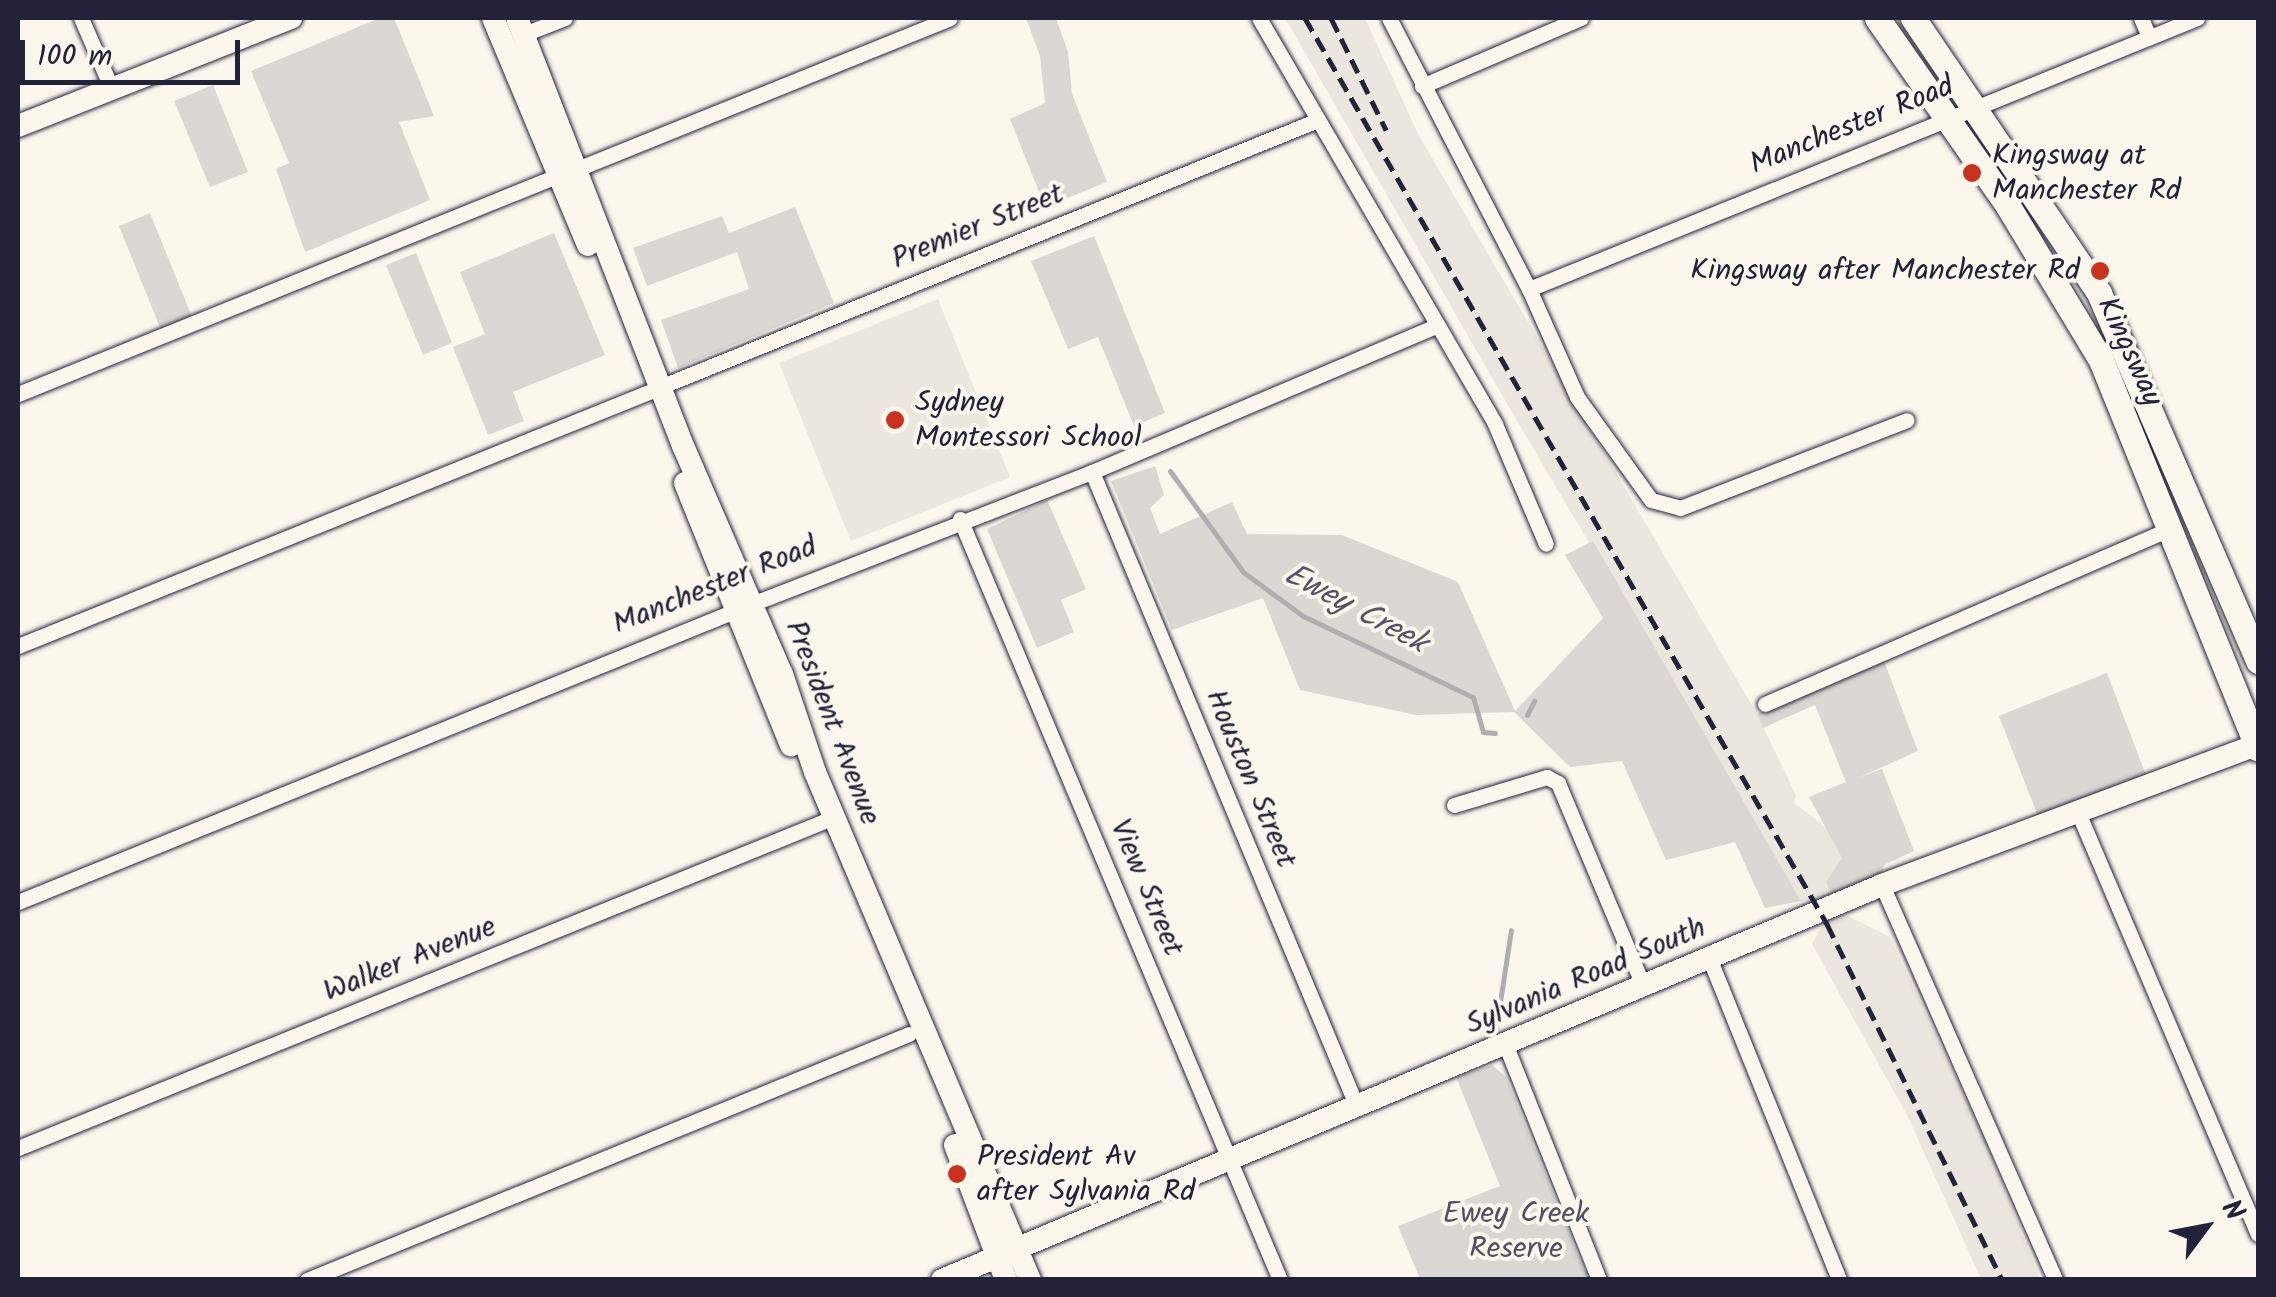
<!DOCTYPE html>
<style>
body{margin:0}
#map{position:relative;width:2276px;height:1297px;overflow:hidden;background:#fbf7ec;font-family:Kalam,sans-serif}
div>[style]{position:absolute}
.built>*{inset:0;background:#ebe7df}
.green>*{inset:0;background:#dbd8d3}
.stream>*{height:5px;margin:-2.5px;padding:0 2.5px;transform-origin:2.5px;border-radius:2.5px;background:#b1aeb0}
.roads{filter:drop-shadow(0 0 2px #22223b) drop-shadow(0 0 2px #22223b)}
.street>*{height:15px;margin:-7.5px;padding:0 7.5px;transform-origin:7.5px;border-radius:7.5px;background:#fbf7ec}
.secondary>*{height:22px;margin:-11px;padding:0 11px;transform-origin:11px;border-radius:11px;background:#fbf7ec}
.primary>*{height:25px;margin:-12.5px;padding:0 12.5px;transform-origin:12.5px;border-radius:12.5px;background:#fbf7ec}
.rail>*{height:5px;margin-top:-2.5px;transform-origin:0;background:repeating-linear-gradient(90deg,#22223b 0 15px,transparent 0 23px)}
.dots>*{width:28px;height:28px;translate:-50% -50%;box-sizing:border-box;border:5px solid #fbf7ec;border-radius:50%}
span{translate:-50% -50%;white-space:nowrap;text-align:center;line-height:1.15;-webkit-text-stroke:8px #fbf7ec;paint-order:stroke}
.street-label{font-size:30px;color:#22223b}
.poi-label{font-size:30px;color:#22223b}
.left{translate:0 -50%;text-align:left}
.right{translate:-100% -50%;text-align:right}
.park-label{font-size:30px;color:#505061}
.water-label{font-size:32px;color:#545364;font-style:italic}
.frame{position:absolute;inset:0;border:20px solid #22223b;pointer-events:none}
.north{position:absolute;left:2156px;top:1177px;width:100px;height:100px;-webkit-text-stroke:8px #fbf7ec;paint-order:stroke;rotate:58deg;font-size:28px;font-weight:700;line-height:40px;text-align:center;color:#22223b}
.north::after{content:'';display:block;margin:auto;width:35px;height:45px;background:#22223b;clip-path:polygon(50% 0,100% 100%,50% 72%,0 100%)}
.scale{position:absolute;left:20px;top:40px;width:220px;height:45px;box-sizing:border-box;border:5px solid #22223b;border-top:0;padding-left:12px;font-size:30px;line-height:35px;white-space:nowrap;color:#22223b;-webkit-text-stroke:8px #fbf7ec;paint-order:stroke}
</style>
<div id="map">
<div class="built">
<div style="clip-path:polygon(1285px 18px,1365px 18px,1418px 134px,1757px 714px,1796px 795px,1794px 803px,1831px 831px,1865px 879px,1834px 894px,1844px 914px,1890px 937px,1985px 1140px,2040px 1279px,1981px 1279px,1908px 1117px,1812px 944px,1822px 926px,1808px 900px,1801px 901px,1517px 421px)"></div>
<div style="clip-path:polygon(938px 299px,1010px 477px,851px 541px,779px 363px)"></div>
</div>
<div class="green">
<div style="clip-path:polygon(380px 18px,394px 18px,434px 116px,399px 122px,430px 200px,305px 252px,276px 169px,289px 163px,251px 71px)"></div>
<div style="clip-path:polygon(1026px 18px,1056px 18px,1068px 52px,1072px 94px,1107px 182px,1045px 207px,1010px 119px,1045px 103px,1040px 56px)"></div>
<div style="clip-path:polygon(213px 85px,248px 172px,210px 187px,174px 101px)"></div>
<div style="clip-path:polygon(795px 207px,834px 303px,678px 368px,661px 320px,749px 289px,737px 252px,647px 286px,633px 248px,722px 216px,729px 233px)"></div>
<div style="clip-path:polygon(150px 213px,194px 322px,163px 335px,119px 226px)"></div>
<div style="clip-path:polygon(554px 233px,605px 355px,513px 392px,524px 421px,488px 435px,453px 347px,485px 334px,460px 272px)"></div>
<div style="clip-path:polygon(1094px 236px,1165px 413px,1134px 426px,1098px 337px,1068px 349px,1031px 261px)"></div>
<div style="clip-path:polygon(416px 253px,452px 343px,423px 355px,386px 265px)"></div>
<div style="clip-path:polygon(1155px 466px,1164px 495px,1150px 508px,1160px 534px,1232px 502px,1247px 534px,1342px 535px,1458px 582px,1515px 711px,1603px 618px,1565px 555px,1593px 541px,1801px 901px,1765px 908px,1735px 842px,1666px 860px,1622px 761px,1570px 767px,1514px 712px,1416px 715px,1300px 690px,1263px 598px,1172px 630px,1111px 481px)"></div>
<div style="clip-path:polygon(1047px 500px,1086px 589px,1061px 600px,1074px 632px,1037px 648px,987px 529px)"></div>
<div style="clip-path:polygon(1884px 661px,1918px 751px,1858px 778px,1882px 769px,1914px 851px,1884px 865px,1879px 883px,1835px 903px,1826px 882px,1842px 858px,1809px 797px,1846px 782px,1815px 705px,1763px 728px,1757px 714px)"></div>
<div style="clip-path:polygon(2107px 673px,2149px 783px,2041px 824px,1999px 716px)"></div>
<div style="clip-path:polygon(1492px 1065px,1506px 1077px,1584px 1270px,1599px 1279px,1420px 1279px,1398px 1226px,1500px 1186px,1456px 1077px)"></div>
</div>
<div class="stream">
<div style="left:1170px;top:471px;width:125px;rotate:54.1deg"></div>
<div style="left:1243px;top:572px;width:74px;rotate:36.3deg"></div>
<div style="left:1303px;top:616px;width:188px;rotate:25.5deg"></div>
<div style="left:1473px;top:697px;width:36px;rotate:74deg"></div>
<div style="left:1483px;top:732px;width:12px;rotate:5deg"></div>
<div style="left:1527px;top:715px;width:16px;rotate:-63deg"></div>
<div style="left:1496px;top:1028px;width:99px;rotate:-81.3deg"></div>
</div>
<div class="roads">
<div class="street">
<div style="left:81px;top:18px;width:75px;rotate:66.5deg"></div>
<div style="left:1259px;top:18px;width:470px;rotate:59.8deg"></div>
<div style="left:1495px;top:424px;width:130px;rotate:67deg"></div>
<div style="left:1389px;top:18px;width:305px;rotate:62.7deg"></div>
<div style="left:1529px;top:289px;width:118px;rotate:66deg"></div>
<div style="left:1577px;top:397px;width:127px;rotate:54.3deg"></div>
<div style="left:1651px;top:500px;width:30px;rotate:15deg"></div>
<div style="left:1680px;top:508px;width:243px;rotate:-21.2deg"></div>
<div style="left:2141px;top:18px;width:21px;rotate:67deg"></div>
<div style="left:524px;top:34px;width:44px;rotate:-21.3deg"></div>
<div style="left:1422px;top:86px;width:173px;rotate:-23.2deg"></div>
<div style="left:577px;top:169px;width:402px;rotate:-22deg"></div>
<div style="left:1529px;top:289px;width:721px;rotate:-22.08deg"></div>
<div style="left:660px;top:387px;width:710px;rotate:-22.09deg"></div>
<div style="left:18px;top:394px;width:584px;rotate:-22.04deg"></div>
<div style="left:1092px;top:472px;width:688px;rotate:67.35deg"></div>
<div style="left:960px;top:519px;width:826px;rotate:67.19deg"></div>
<div style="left:754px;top:603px;width:362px;rotate:-21.2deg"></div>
<div style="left:1092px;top:472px;width:374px;rotate:-23deg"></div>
<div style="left:18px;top:646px;width:680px;rotate:-21.93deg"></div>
<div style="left:1765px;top:704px;width:441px;rotate:-23.4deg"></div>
<div style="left:1454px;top:805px;width:97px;rotate:-16.8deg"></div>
<div style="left:1547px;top:777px;width:13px;rotate:29deg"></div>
<div style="left:1558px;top:783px;width:222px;rotate:67.2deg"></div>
<div style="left:2077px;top:810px;width:461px;rotate:66.9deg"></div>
<div style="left:1882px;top:885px;width:431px;rotate:66.3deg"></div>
<div style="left:18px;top:902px;width:776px;rotate:-22.1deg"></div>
<div style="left:1710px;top:960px;width:345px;rotate:68deg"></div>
<div style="left:1506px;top:1046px;width:252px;rotate:68.3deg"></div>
<div style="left:18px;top:1148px;width:868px;rotate:-22.07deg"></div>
<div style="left:307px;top:1280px;width:650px;rotate:-22.23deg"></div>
</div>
<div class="secondary">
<div style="left:493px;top:18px;width:246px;rotate:67.3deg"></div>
<div style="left:517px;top:18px;width:461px;rotate:68.8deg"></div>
<div style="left:684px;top:448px;width:246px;rotate:66.6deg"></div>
<div style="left:782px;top:674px;width:103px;rotate:71.4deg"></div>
<div style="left:815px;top:772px;width:552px;rotate:67.06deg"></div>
<div style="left:18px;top:126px;width:294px;rotate:-21.6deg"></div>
<div style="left:685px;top:483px;width:283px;rotate:68deg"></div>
<div style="left:955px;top:1145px;width:144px;rotate:69.3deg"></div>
<div style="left:942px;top:1280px;width:1020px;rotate:-22.79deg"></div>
<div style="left:1882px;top:885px;width:400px;rotate:-20.5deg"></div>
</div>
<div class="primary">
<div style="left:1877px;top:18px;width:229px;rotate:55.1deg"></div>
<div style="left:2008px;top:206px;width:180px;rotate:58.9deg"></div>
<div style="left:2101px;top:360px;width:419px;rotate:68deg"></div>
<div style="left:1913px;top:18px;width:332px;rotate:55.9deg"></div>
<div style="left:2099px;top:293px;width:401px;rotate:66.6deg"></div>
</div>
</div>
<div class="rail">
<div style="left:1305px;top:18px;width:1046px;rotate:60.05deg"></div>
<div style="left:1827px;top:924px;width:397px;rotate:63.8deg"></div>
<div style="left:1331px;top:18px;width:125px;rotate:63.8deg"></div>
</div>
<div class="dots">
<div style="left:1972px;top:173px;background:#c8321e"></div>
<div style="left:2100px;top:271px;background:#c8321e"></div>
<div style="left:895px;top:420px;background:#c8321e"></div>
<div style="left:957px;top:1174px;background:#c8321e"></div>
</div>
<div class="street-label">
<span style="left:1852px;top:126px;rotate:-22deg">Manchester Road</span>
<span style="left:978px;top:227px;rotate:-22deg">Premier Street</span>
<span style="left:2129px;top:352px;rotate:65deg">Kingsway</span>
<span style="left:715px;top:586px;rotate:-22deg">Manchester Road</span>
<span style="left:832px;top:723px;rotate:69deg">President Avenue</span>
<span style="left:1250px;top:779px;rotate:67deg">Houston Street</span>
<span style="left:1146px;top:888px;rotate:67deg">View Street</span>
<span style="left:410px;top:960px;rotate:-22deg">Walker Avenue</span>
<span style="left:1586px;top:977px;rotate:-23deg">Sylvania Road South</span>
</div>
<div class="poi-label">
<span class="left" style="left:1992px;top:173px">Kingsway at<br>Manchester Rd</span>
<span class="right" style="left:2080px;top:271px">Kingsway after Manchester Rd</span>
<span class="left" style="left:915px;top:420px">Sydney<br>Montessori School</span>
<span class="left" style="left:977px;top:1174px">President Av<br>after Sylvania Rd</span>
</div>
<div class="park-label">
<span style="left:1516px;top:1231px">Ewey Creek<br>Reserve</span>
</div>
<div class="water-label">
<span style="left:1355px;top:610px;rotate:28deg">Ewey Creek</span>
</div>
<div class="frame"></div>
<div class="north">N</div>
<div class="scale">100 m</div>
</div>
